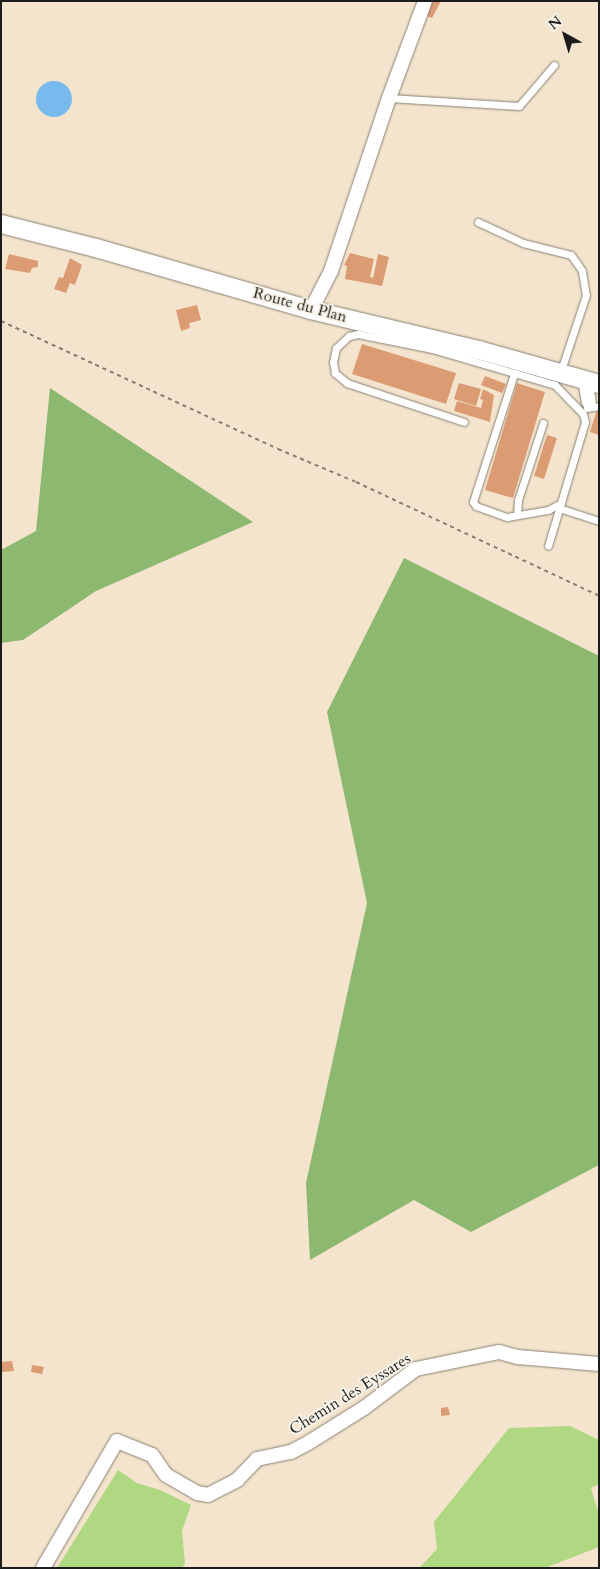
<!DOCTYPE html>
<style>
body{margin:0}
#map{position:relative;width:600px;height:1569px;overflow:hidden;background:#f4e4cd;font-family:Cardo,serif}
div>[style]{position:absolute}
.green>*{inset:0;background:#b0d882}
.forest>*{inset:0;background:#8cb870}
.water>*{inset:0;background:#79baee}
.round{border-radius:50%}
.building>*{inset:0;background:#db9c74}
.path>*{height:2px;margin-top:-1px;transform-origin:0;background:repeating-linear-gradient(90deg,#888074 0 4px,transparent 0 8px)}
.roads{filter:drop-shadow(0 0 1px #888074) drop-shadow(0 0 1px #888074)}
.service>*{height:7px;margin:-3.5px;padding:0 3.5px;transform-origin:3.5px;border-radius:3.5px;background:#fff}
.minor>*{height:14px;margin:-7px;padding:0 7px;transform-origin:7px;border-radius:7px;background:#fff}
.tertiary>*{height:18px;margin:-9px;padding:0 9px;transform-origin:9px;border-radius:9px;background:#fff}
span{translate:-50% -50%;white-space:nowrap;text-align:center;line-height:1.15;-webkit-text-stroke:4px #f7f3e8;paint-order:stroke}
.street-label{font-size:16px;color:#1c1c1c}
.frame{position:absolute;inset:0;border:2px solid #1c1c1c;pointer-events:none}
.north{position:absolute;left:540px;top:10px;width:50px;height:50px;-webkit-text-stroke:4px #f7f3e8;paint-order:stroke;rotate:321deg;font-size:14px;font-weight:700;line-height:20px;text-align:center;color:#1c1c1c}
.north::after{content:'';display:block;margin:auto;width:18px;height:22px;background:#1c1c1c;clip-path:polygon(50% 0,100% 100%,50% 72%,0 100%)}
</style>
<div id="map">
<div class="green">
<div style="clip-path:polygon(570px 1426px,599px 1440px,599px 1484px,591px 1488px,599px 1515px,599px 1547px,545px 1568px,419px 1568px,437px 1549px,434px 1522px,509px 1428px)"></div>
<div style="clip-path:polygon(118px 1470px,137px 1483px,160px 1490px,191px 1505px,182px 1531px,185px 1563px,182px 1568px,57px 1568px)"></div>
</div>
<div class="forest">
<div style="clip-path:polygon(50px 388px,253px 522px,96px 591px,23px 640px,1px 643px,1px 550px,36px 531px)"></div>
<div style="clip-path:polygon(404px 558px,599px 656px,599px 1165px,471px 1232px,414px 1200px,310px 1260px,306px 1183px,367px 903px,327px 712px)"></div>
</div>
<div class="water">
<div class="round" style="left:36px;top:81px;width:36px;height:36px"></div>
</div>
<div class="building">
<div style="clip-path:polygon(429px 1px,441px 1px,432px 18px,424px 15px)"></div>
<div style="clip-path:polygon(350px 253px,374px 259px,370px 277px,373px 278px,378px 254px,389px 257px,382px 286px,345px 279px,347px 266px,344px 265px)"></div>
<div style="clip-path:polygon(9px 254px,38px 261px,38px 267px,32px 268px,30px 273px,5px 269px)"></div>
<div style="clip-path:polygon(70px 258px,82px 265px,75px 285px,70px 283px,66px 293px,54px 289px,59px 277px,63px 278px)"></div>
<div style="clip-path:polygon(197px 305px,201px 320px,189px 323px,190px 328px,181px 331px,176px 310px)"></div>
<div style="clip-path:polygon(362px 344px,456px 373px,446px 404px,352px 374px)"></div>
<div style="clip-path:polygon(485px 376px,506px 384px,502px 393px,481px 385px)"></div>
<div style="clip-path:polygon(459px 383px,481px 389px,476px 406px,454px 399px)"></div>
<div style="clip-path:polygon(517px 383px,545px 392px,513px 498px,485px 490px)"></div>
<div style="clip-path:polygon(483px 389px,494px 395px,490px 422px,454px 411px,457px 401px,481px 408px,483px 400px,480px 399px)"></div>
<div style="clip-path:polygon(597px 409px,599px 410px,599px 435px,590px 432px)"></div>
<div style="clip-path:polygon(547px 435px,557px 438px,544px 479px,534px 476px)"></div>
<div style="clip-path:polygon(12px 1361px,14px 1371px,1px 1372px,1px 1362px)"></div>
<div style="clip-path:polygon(32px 1365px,44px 1367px,42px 1374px,31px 1372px)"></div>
<div style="clip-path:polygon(448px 1407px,450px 1415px,441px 1416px,441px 1408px)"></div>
</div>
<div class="path">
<div style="left:1px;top:321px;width:305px;rotate:24.8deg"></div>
<div style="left:278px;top:449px;width:85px;rotate:22.9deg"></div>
<div style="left:356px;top:482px;width:268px;rotate:25.1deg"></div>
</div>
<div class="roads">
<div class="service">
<div style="left:389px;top:98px;width:130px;rotate:3.5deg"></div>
<div style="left:519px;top:106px;width:54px;rotate:-49.5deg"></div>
<div style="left:478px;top:222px;width:50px;rotate:25deg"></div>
<div style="left:523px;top:243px;width:49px;rotate:14deg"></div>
<div style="left:571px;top:255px;width:19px;rotate:55deg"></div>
<div style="left:582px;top:271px;width:24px;rotate:81deg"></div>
<div style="left:586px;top:295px;width:82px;rotate:108.4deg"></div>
<div style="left:514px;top:374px;width:134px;rotate:107.8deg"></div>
<div style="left:473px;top:502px;width:5px;rotate:53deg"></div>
<div style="left:476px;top:506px;width:33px;rotate:20deg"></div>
<div style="left:507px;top:517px;width:42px;rotate:-9.7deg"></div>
<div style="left:548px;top:510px;width:15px;rotate:-28deg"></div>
<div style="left:587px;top:408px;width:12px;rotate:-9deg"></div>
<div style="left:464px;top:422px;width:123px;rotate:-161.6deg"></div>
<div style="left:347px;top:383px;width:16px;rotate:-140deg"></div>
<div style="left:335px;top:373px;width:11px;rotate:-100deg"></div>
<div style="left:333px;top:362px;width:14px;rotate:-78deg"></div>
<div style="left:336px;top:348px;width:18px;rotate:-43deg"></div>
<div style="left:349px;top:336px;width:9px;rotate:-13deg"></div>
<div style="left:358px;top:334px;width:76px;rotate:11.5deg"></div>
<div style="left:432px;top:349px;width:128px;rotate:16.3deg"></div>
<div style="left:555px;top:385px;width:40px;rotate:46deg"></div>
<div style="left:583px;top:414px;width:8px;rotate:76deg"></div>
<div style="left:585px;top:422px;width:129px;rotate:106.6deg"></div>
<div style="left:559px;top:508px;width:42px;rotate:18deg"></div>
<div style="left:517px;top:515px;width:15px;rotate:-86deg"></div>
<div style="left:518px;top:500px;width:81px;rotate:-72deg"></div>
</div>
<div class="minor">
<div style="left:311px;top:310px;width:44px;rotate:-62.9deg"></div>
<div style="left:331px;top:271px;width:182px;rotate:-71.5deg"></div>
<div style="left:389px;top:98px;width:103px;rotate:-69.6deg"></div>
<div style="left:585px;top:380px;width:22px;rotate:80deg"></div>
<div style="left:43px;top:1568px;width:147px;rotate:-59.8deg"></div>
<div style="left:117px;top:1441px;width:38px;rotate:22deg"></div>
<div style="left:152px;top:1455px;width:24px;rotate:55deg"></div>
<div style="left:166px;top:1475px;width:36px;rotate:30deg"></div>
<div style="left:197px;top:1493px;width:11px;rotate:10deg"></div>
<div style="left:208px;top:1495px;width:33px;rotate:-27deg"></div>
<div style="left:237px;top:1480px;width:29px;rotate:-46deg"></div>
<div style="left:257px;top:1459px;width:35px;rotate:-12deg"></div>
<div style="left:291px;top:1452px;width:19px;rotate:-28deg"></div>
<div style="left:308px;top:1443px;width:66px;rotate:-32deg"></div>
<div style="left:364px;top:1408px;width:65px;rotate:-36.9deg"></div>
<div style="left:416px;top:1369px;width:85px;rotate:-11.6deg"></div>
<div style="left:499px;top:1352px;width:20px;rotate:15deg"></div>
<div style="left:518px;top:1357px;width:81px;rotate:4.9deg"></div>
</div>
<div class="tertiary">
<div style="left:1px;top:224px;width:98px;rotate:14.2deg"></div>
<div style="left:96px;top:248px;width:224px;rotate:16.1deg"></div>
<div style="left:311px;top:310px;width:173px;rotate:13.4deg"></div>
<div style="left:479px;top:350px;width:125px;rotate:15.8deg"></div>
</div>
</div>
<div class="street-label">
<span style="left:300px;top:305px;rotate:15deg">Route du Plan</span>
<span style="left:350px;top:1394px;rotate:-32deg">Chemin des Eyssares</span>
</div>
<div class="frame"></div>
<div class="north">N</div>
</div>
